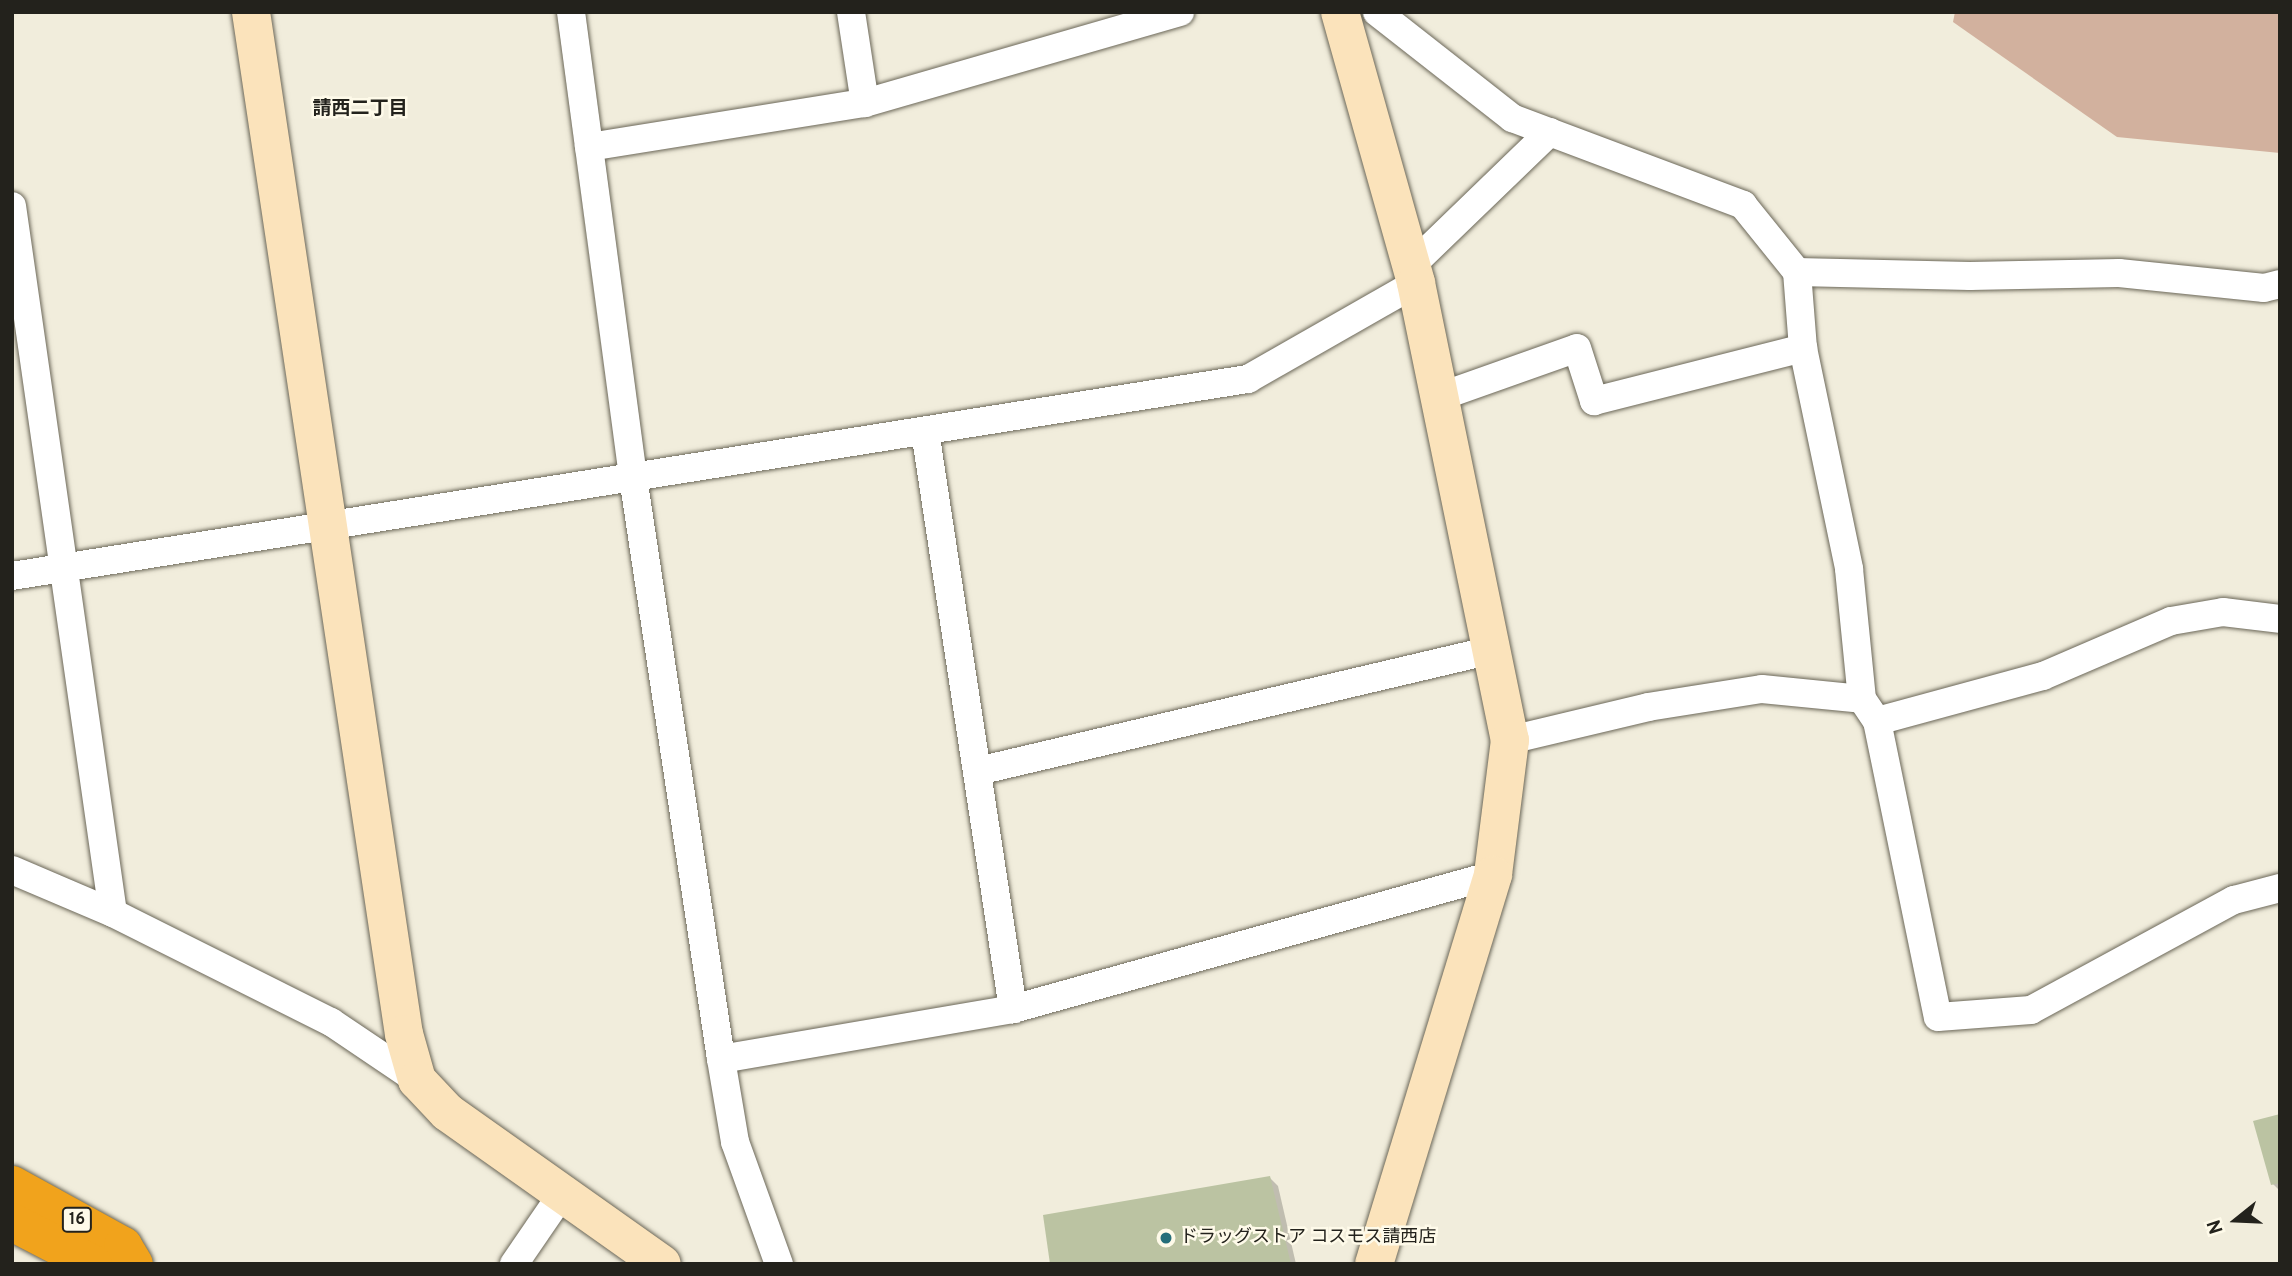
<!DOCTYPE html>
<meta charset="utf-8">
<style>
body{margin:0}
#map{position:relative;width:2292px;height:1276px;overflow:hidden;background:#f1eddc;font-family:Overpass,"Noto Sans JP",sans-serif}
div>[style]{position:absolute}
.forest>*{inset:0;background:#d2b19e}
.shadow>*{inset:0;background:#0003}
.building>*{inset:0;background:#bbc3a2}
.roads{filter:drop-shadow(0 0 2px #6b6758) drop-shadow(0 0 2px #6b6758)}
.street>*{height:28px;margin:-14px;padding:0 14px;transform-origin:14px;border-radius:14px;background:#fff}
.secondary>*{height:38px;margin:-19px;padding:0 19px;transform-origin:19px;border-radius:19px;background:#fbe3bb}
.highway>*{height:38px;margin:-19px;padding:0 19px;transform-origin:19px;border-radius:19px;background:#f1a31c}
.dots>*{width:19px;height:19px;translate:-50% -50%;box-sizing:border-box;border:4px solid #fefae9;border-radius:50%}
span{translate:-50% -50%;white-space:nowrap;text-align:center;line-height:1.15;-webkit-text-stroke:5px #fefae9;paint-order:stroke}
.shield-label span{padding:2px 5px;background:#fefae9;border:2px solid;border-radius:5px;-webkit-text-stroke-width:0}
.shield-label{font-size:16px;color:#23221c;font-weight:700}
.poi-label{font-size:18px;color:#23221c}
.left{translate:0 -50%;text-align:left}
.neighbourhood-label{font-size:19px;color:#23221c;font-weight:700}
.frame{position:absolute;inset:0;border:14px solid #23221c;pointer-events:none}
.north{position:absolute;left:2201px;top:1185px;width:70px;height:70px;-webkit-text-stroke:5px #fefae9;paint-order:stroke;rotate:252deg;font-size:19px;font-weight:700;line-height:28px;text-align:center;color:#23221c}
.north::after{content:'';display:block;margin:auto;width:24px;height:32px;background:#23221c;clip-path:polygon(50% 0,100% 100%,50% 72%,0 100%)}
</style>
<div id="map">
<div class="forest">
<div style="clip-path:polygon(1955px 12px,2280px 12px,2280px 153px,2117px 137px,1953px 22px)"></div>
</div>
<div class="shadow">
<div style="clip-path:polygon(2280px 1115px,2280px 1191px,2273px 1184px)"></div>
<div style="clip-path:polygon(1270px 1178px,1278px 1186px,1296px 1264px,1052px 1264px)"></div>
</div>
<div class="building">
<div style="clip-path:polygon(2280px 1114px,2280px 1183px,2271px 1185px,2253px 1121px)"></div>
<div style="clip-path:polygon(1270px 1176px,1291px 1264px,1050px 1264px,1043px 1215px)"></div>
</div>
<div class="roads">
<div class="street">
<div style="left:571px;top:12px;width:469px;rotate:82.4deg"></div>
<div style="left:633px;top:477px;width:589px;rotate:81.4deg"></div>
<div style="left:721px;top:1059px;width:84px;rotate:80.4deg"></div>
<div style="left:735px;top:1142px;width:130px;rotate:70.2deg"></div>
<div style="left:851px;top:12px;width:92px;rotate:81.3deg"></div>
<div style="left:1377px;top:12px;width:172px;rotate:38.1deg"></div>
<div style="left:1512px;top:118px;width:247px;rotate:20.6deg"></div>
<div style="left:1743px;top:205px;width:86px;rotate:51.1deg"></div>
<div style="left:1797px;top:272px;width:76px;rotate:85.5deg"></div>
<div style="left:1803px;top:348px;width:226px;rotate:78.2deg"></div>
<div style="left:1849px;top:569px;width:131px;rotate:84.3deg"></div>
<div style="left:1862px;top:699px;width:27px;rotate:56deg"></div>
<div style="left:1877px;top:721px;width:302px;rotate:78.4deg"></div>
<div style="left:1938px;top:1017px;width:93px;rotate:-4.3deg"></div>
<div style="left:2031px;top:1010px;width:231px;rotate:-28.5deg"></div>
<div style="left:2234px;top:900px;width:48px;rotate:-14.6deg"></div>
<div style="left:589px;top:147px;width:279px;rotate:-9.1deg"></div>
<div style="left:865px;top:103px;width:328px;rotate:-16.1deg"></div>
<div style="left:12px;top:206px;width:714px;rotate:81.87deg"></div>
<div style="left:1411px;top:266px;width:193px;rotate:-44deg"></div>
<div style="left:1797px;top:272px;width:173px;rotate:1.3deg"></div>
<div style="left:1970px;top:276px;width:149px;rotate:-1.2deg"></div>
<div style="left:2119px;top:273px;width:146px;rotate:5.9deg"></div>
<div style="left:2264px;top:288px;width:16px;rotate:-14deg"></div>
<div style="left:1439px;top:397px;width:146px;rotate:-19.5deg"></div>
<div style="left:1577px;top:348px;width:56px;rotate:72.2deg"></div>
<div style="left:1594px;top:401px;width:216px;rotate:-14.2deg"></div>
<div style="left:925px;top:431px;width:585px;rotate:81.34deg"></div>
<div style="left:12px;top:576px;width:1252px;rotate:-9.06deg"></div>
<div style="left:1248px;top:379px;width:193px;rotate:-29.7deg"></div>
<div style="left:1877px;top:721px;width:172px;rotate:-15.2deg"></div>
<div style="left:2043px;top:676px;width:139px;rotate:-23.3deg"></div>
<div style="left:2171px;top:621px;width:53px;rotate:-9.8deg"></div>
<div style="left:2223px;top:612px;width:57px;rotate:7deg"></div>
<div style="left:1510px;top:740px;width:142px;rotate:-13.4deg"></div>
<div style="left:1648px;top:707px;width:115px;rotate:-9deg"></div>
<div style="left:1762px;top:689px;width:100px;rotate:5.7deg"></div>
<div style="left:978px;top:771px;width:528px;rotate:-13.25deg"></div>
<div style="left:12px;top:870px;width:110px;rotate:23.1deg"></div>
<div style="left:113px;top:913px;width:244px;rotate:26.6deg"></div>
<div style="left:331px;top:1022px;width:104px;rotate:34deg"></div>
<div style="left:721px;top:1059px;width:296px;rotate:-9.7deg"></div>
<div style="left:1013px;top:1009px;width:498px;rotate:-15.6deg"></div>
<div style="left:514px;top:1264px;width:88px;rotate:-55.6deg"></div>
</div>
<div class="secondary">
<div style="left:251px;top:12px;width:1033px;rotate:81.49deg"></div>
<div style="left:404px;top:1034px;width:48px;rotate:74.2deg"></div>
<div style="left:417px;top:1080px;width:44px;rotate:46.8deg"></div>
<div style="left:447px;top:1112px;width:263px;rotate:35.3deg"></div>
<div style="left:1340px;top:12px;width:281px;rotate:74.3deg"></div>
<div style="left:1416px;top:283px;width:467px;rotate:78.4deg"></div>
<div style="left:1510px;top:740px;width:136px;rotate:97.2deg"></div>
<div style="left:1493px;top:875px;width:407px;rotate:107deg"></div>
</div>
<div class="highway">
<div style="left:12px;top:1185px;width:127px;rotate:28.8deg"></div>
<div style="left:123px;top:1246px;width:21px;rotate:59deg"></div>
<div style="left:12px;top:1222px;width:91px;rotate:27.4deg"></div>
</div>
</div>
<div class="dots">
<div style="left:1166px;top:1238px;background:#256e79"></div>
</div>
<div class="shield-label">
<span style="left:77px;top:1220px">16</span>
</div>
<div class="poi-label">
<span class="left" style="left:1180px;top:1238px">ドラッグストア コスモス請西店</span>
</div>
<div class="neighbourhood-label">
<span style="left:360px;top:110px">請西二丁目</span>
</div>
<div class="frame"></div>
<div class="north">N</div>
</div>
